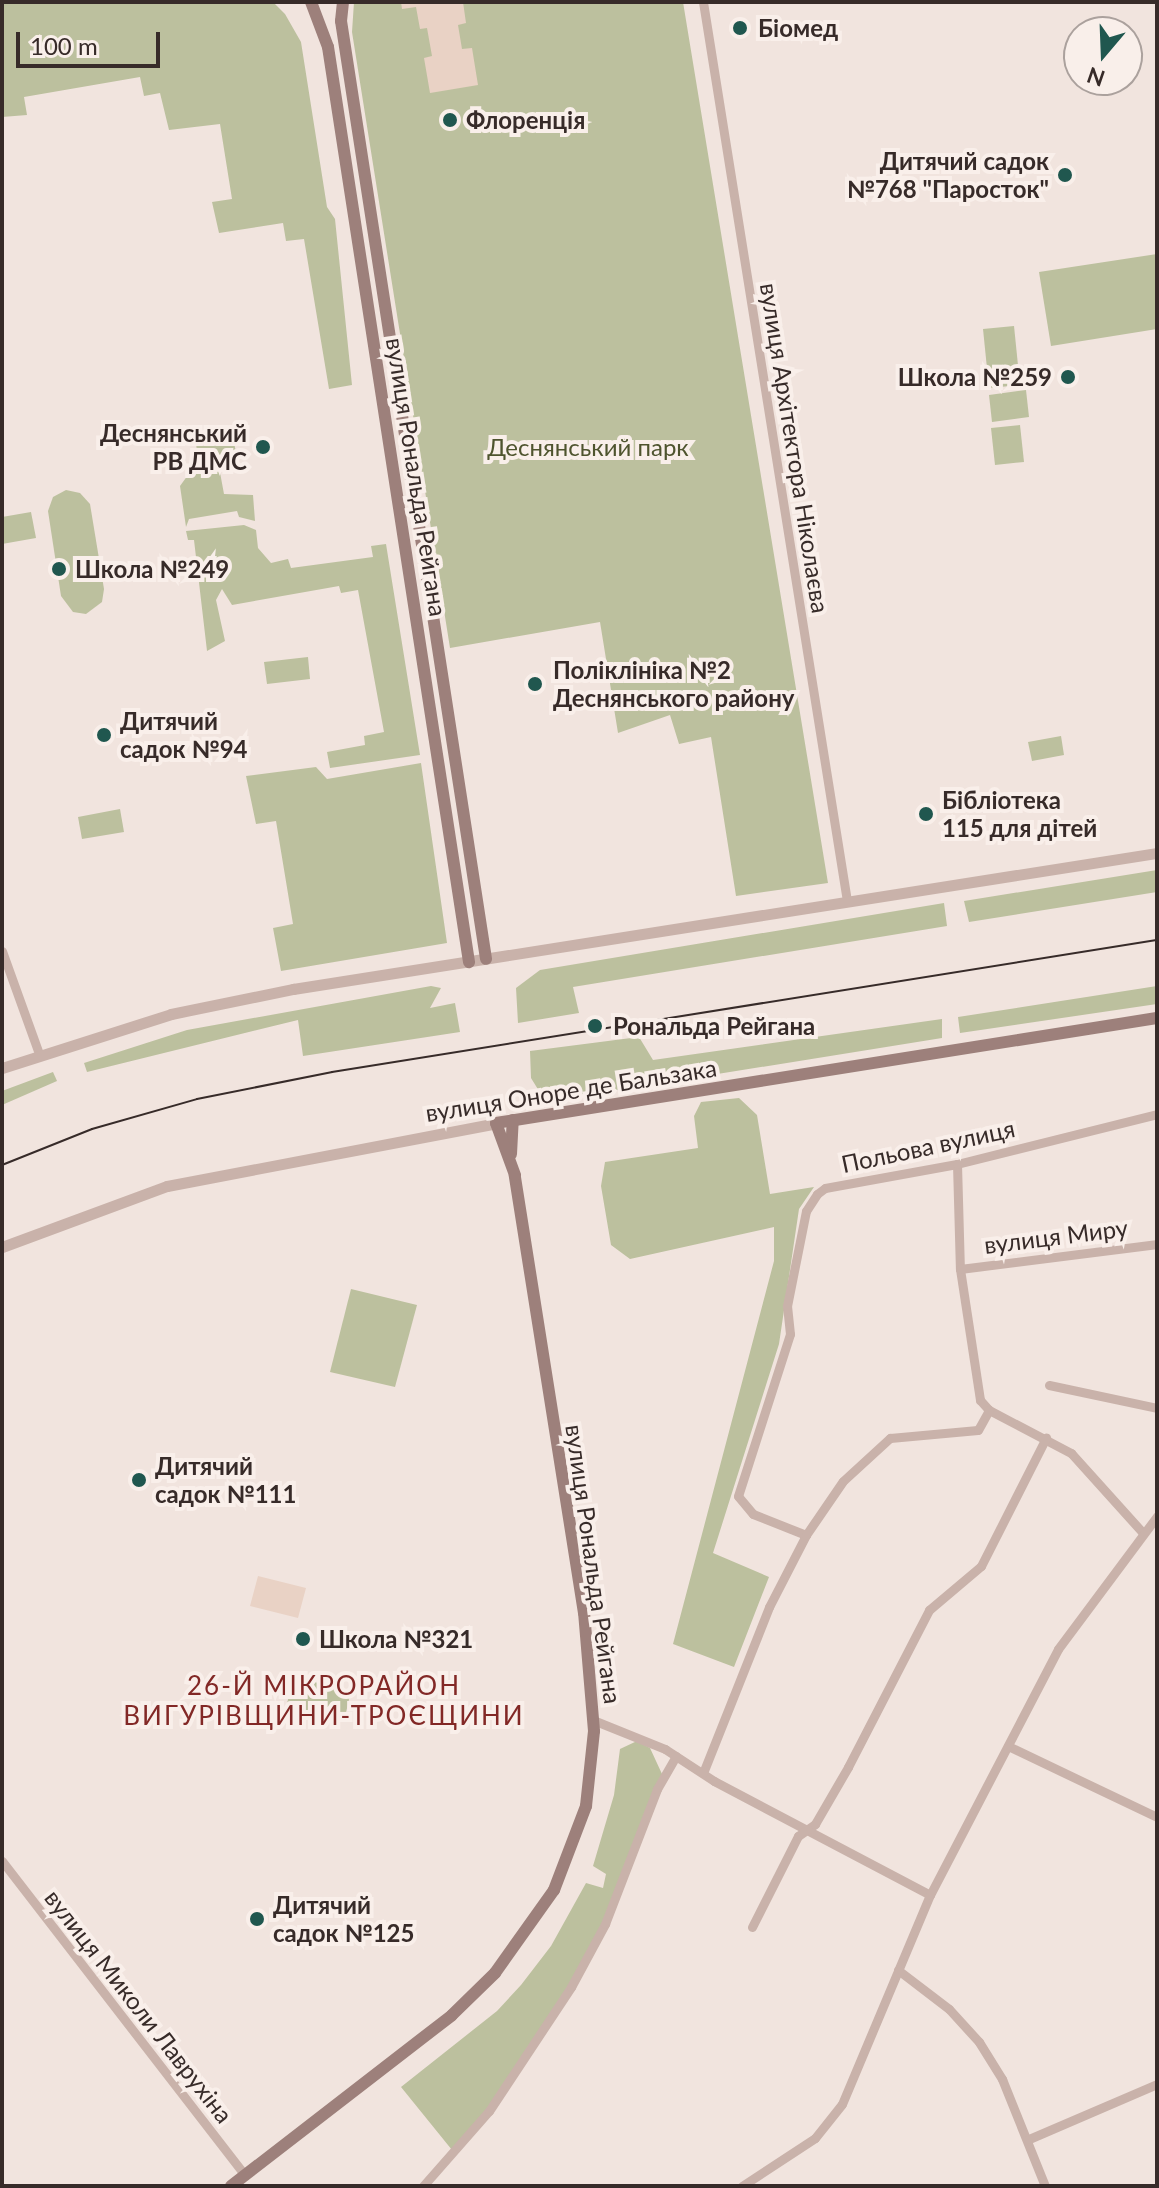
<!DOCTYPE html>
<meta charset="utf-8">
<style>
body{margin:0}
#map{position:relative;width:1159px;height:2188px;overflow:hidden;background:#f1e4de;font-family:Lato,sans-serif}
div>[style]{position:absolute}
.green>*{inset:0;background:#bcc09e}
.plaza>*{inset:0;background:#e9d2c5}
.minor>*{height:9px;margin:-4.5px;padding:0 4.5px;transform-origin:4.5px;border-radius:4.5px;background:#c9b2aa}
.tertiary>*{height:11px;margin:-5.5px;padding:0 5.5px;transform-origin:5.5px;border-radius:5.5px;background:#c9b2aa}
.secondary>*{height:12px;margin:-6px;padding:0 6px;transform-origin:6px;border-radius:6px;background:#9d807b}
.tram>*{height:2px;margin:-1px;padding:0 1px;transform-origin:1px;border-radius:1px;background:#372b29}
.dots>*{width:22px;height:22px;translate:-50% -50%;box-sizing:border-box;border:4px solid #f9efea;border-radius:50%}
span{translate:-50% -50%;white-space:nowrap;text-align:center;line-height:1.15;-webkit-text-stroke:8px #f9efea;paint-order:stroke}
.poi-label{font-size:24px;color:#372b29;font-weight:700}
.left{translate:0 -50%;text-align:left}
.right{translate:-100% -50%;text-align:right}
.park-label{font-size:24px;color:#4e542e}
.street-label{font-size:24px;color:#372b29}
.neighbourhood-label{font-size:26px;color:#822826;letter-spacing:2px}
.frame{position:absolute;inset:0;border:4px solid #372b29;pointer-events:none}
.north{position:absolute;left:1063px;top:16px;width:80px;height:80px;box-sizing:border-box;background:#f9efea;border:2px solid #aba19d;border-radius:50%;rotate:199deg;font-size:22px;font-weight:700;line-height:32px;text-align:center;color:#372b29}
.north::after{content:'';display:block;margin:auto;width:28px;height:36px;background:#20574f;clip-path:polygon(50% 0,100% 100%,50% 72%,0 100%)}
.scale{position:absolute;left:16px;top:32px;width:144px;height:36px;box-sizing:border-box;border:4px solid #372b29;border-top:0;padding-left:10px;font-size:24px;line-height:28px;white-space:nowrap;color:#372b29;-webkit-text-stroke:6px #f9efea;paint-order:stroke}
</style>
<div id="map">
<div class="green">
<div style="clip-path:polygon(2px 2px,273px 2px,285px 14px,301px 42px,327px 207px,335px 219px,352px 385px,329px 389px,304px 239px,286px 241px,283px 223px,219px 233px,212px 202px,232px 199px,220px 124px,169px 130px,160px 93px,144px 96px,140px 77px,24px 97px,27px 115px,2px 117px)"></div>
<div style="clip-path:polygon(354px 2px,683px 2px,828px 883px,736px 896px,711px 737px,679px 744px,670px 715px,618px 733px,600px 622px,450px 648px,352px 32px)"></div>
<div style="clip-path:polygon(1157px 254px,1157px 329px,1051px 346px,1039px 272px)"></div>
<div style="clip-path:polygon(1014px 326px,1020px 385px,989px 388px,983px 329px)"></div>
<div style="clip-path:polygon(1026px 390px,1029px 417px,992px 422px,989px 395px)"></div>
<div style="clip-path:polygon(1020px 425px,1024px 462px,995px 465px,991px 428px)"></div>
<div style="clip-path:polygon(233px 437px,238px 463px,219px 467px,224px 494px,253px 495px,255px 521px,239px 517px,237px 511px,189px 519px,186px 527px,180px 486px,198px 461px,196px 443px)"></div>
<div style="clip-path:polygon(66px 490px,80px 493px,90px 504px,104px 589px,102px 602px,86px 614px,73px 612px,61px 596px,48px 511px,53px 497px)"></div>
<div style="clip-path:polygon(31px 512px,36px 538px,2px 544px,2px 517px)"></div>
<div style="clip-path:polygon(244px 525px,256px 530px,258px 548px,271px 563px,288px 559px,291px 568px,373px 557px,371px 546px,386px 544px,420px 755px,330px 768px,327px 752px,365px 745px,364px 736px,384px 732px,358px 590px,341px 593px,339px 586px,232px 605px,222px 589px,216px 600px,225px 641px,207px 651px,194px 540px,188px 540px,186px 531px)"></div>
<div style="clip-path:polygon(308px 657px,310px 679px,267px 684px,264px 662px)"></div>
<div style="clip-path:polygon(1061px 736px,1064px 755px,1032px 761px,1028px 742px)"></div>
<div style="clip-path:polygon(421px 763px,447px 943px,281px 971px,273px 928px,293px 924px,276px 821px,256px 824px,246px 776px,316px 767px,327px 779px)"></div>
<div style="clip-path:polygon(120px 809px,124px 832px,82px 839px,78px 817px)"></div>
<div style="clip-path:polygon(1157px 870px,1157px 892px,969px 922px,964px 901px)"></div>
<div style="clip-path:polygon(944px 903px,947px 926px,573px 987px,579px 1013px,518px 1023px,516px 988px,540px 970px)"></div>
<div style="clip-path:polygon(431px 986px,441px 988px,430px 1008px,455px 1003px,460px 1032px,303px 1056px,298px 1020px,87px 1072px,84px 1063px,187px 1030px)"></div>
<div style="clip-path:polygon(1157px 986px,1157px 1004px,960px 1033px,958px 1017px)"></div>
<div style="clip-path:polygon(942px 1019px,942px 1038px,562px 1099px,560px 1093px,539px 1091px,531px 1078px,530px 1051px,639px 1037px,653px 1060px)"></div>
<div style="clip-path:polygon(53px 1072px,57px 1081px,2px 1105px,2px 1091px)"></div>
<div style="clip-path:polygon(739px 1098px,757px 1115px,770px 1194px,814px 1187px,799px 1209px,779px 1344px,713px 1553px,769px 1577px,734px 1667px,673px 1644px,774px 1261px,774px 1227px,630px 1259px,611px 1245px,601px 1186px,605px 1162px,698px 1148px,694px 1116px,701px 1102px)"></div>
<div style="clip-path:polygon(351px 1289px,417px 1305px,395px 1387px,330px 1372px)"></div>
<div style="clip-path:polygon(294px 1677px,351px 1691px,344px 1721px,286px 1707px)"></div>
<div style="clip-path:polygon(637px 1741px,650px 1748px,662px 1774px,603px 1924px,569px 1985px,487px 2109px,452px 2150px,401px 2087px,497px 2011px,521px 1985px,551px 1946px,586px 1883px,603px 1888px,606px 1874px,593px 1866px,614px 1795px,620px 1749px)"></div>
</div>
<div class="plaza">
<div style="clip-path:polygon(401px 2px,463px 2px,466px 23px,458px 25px,462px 49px,472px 48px,478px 85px,430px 93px,424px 58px,432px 56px,427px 28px,420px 29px,416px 7px,402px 9px)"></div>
<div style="clip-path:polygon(258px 1576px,306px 1588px,298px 1618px,250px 1606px)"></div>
</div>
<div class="minor">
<div style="left:703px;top:2px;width:910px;rotate:80.9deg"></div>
<div style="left:2px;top:951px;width:109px;rotate:70.2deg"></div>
<div style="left:957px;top:1164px;width:105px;rotate:88.4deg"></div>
<div style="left:960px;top:1269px;width:133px;rotate:81.3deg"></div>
<div style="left:980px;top:1400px;width:13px;rotate:48deg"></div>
<div style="left:989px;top:1410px;width:93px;rotate:27.7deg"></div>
<div style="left:1071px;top:1453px;width:108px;rotate:48deg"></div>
<div style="left:960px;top:1269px;width:199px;rotate:-7.2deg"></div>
<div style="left:1049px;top:1385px;width:110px;rotate:12deg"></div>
<div style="left:806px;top:1535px;width:57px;rotate:-158.4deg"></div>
<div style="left:753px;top:1514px;width:23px;rotate:-130deg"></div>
<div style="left:738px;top:1496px;width:170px;rotate:-72.2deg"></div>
<div style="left:790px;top:1334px;width:28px;rotate:-96deg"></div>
<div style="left:787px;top:1306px;width:97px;rotate:-78.7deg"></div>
<div style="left:806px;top:1211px;width:20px;rotate:-57deg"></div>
<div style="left:817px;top:1194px;width:10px;rotate:-37deg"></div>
<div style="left:825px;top:1188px;width:134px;rotate:-10.3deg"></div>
<div style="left:957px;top:1164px;width:206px;rotate:-14deg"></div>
<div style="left:593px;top:1720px;width:78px;rotate:21.9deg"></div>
<div style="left:665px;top:1749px;width:59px;rotate:33.1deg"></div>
<div style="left:714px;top:1781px;width:244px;rotate:27.8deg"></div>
<div style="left:1008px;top:1746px;width:165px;rotate:25.5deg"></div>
<div style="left:703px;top:1773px;width:179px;rotate:-68.3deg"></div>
<div style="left:769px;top:1607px;width:81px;rotate:-62.8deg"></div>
<div style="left:806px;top:1535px;width:65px;rotate:-55.6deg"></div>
<div style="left:843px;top:1481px;width:64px;rotate:-42.5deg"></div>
<div style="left:890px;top:1438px;width:88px;rotate:-5.2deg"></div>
<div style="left:978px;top:1430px;width:23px;rotate:-61deg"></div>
<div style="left:2px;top:1861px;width:397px;rotate:52.3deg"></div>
<div style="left:752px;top:1927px;width:102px;rotate:-63.2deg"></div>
<div style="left:798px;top:1836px;width:21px;rotate:-35deg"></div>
<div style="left:815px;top:1824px;width:66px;rotate:-59.9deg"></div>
<div style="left:848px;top:1767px;width:177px;rotate:-62.7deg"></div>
<div style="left:929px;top:1610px;width:68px;rotate:-40.2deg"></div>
<div style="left:981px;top:1566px;width:144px;rotate:-63.1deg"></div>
<div style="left:898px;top:1970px;width:64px;rotate:37.4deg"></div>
<div style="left:949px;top:2009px;width:45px;rotate:47.7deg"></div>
<div style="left:979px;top:2042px;width:44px;rotate:58.1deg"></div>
<div style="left:1002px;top:2079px;width:115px;rotate:68.1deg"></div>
<div style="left:1029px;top:2139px;width:139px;rotate:-23.3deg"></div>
<div style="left:423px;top:2186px;width:100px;rotate:-48.7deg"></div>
<div style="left:489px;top:2111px;width:149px;rotate:-56.5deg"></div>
<div style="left:571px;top:1987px;width:72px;rotate:-61.6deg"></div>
<div style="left:605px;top:1924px;width:145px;rotate:-68.9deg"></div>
<div style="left:657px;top:1789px;width:38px;rotate:-60deg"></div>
<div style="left:742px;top:2186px;width:87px;rotate:-33.3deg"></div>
<div style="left:815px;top:2138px;width:43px;rotate:-51.5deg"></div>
<div style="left:842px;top:2104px;width:227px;rotate:-67.2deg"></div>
<div style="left:930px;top:1895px;width:277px;rotate:-62.5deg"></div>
<div style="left:1058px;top:1649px;width:166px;rotate:-53.3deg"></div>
</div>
<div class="tertiary">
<div style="left:2px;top:1068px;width:177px;rotate:-17.7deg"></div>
<div style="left:171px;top:1014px;width:125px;rotate:-11.6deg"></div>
<div style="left:293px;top:989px;width:875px;rotate:-8.95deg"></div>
<div style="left:2px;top:1247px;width:176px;rotate:-20.3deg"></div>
<div style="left:167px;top:1186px;width:335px;rotate:-10.8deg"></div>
</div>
<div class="secondary">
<div style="left:311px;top:2px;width:48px;rotate:69.3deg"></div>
<div style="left:328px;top:47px;width:926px;rotate:81.24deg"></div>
<div style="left:343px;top:2px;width:19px;rotate:96deg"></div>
<div style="left:341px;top:21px;width:949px;rotate:81.21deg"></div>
<div style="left:511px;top:1154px;width:34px;rotate:-87deg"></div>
<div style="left:231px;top:2186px;width:279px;rotate:-37.7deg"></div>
<div style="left:452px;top:2015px;width:60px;rotate:-44.3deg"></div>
<div style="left:495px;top:1973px;width:102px;rotate:-54.6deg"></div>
<div style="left:554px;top:1890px;width:90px;rotate:-69.1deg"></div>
<div style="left:586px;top:1806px;width:75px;rotate:-83.9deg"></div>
<div style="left:594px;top:1731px;width:118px;rotate:-94.8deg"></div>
<div style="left:584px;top:1613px;width:443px;rotate:-99deg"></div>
<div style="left:515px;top:1175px;width:55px;rotate:-110.1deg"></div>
<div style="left:496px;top:1123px;width:669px;rotate:-9.03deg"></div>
</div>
<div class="tram">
<div style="left:2px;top:1165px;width:97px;rotate:-21.8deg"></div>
<div style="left:92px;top:1129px;width:109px;rotate:-15.9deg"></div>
<div style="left:197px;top:1099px;width:138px;rotate:-11.3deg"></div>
<div style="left:332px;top:1072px;width:835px;rotate:-9.09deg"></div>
</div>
<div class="dots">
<div style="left:740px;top:28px;background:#20574f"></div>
<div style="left:450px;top:120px;background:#20574f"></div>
<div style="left:1065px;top:175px;background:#20574f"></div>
<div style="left:1068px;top:377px;background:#20574f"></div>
<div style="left:263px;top:447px;background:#20574f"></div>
<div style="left:59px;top:569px;background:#20574f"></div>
<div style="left:535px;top:684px;background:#20574f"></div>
<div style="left:104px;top:735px;background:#20574f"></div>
<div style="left:926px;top:814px;background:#20574f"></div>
<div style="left:595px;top:1026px;background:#20574f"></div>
<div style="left:139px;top:1480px;background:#20574f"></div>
<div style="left:303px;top:1639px;background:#20574f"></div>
<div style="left:257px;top:1919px;background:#20574f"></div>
</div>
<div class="poi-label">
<span class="left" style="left:758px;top:28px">Біомед</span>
<span class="left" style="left:466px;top:120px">Флоренція</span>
<span class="right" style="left:1049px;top:175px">Дитячий садок<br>№768 "Паросток"</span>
<span class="right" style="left:1052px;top:377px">Школа №259</span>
<span class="right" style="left:247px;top:447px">Деснянський<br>РВ ДМС</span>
<span class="left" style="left:75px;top:569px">Школа №249</span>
<span class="left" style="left:553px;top:684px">Поліклініка №2<br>Деснянського району</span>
<span class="left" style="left:120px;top:735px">Дитячий<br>садок №94</span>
<span class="left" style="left:942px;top:814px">Бібліотека<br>115 для дітей</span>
<span class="left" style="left:613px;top:1026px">Рональда Рейгана</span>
<span class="left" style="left:155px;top:1480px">Дитячий<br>садок №111</span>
<span class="left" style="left:319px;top:1639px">Школа №321</span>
<span class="left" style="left:273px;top:1919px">Дитячий<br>садок №125</span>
</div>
<div class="park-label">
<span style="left:588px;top:447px">Деснянський парк</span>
</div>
<div class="street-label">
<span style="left:795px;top:448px;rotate:81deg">вулиця Архітектора Ніколаєва</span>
<span style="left:417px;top:477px;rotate:81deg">вулиця Рональда Рейгана</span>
<span style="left:571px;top:1090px;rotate:-9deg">вулиця Оноре де Бальзака</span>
<span style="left:928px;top:1146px;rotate:-12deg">Польова вулиця</span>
<span style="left:1056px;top:1236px;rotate:-7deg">вулиця Миру</span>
<span style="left:594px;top:1564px;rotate:82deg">вулиця Рональда Рейгана</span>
<span style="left:139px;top:2006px;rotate:52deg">вулиця Миколи Лаврухіна</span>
</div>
<div class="neighbourhood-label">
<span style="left:324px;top:1701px">26-Й МІКРОРАЙОН<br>ВИГУРІВЩИНИ-ТРОЄЩИНИ</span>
</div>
<div class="frame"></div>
<div class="north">N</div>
<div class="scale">100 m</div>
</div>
